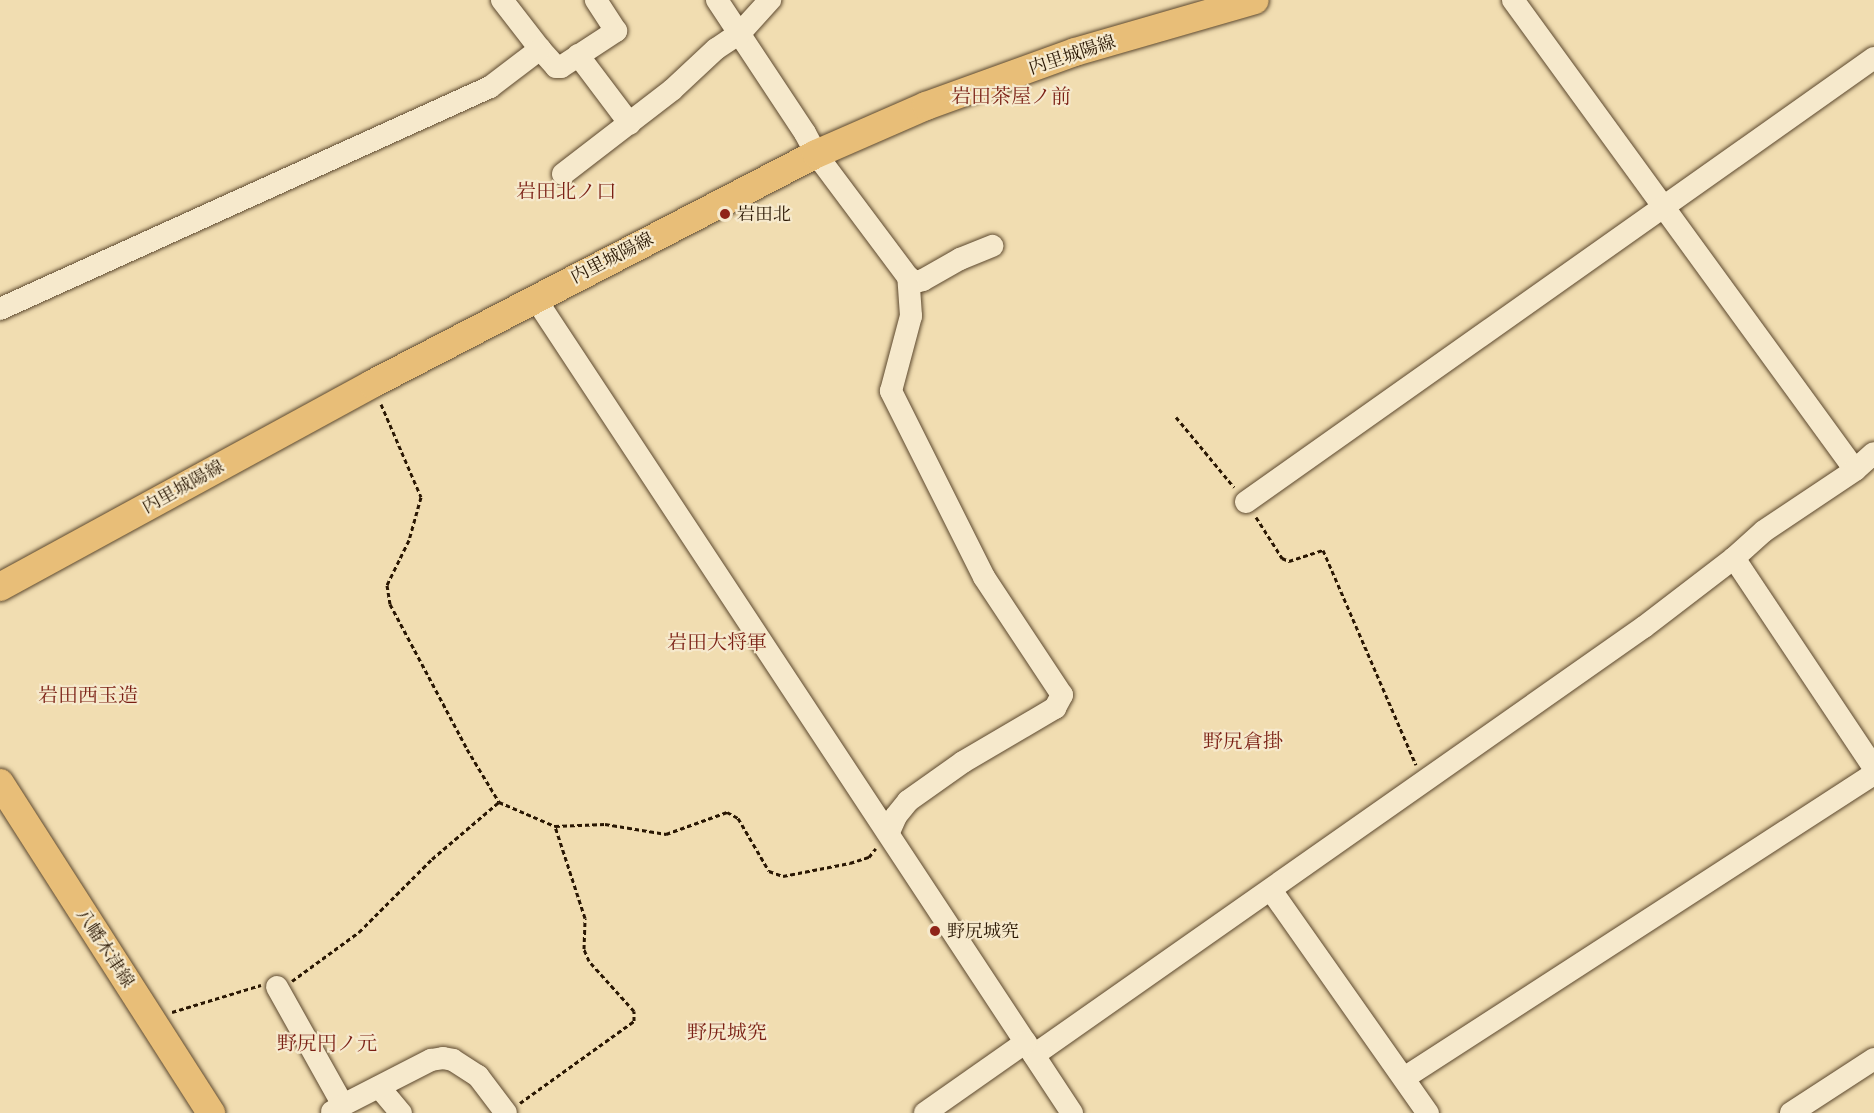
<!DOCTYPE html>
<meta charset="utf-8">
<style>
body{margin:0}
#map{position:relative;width:1874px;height:1113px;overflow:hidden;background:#f1ddb1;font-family:"Libre Caslon Text","Noto Serif JP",serif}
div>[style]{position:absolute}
.path>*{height:3px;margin-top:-1.5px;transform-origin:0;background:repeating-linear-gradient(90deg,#2a1703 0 4.5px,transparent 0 7.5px)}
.roads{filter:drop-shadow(0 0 2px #5c482e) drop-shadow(0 0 2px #5c482e)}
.minor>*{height:22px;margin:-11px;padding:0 11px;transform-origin:11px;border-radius:11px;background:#f6e9cc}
.major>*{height:28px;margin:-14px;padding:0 14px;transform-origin:14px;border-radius:14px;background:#e8be78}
.dots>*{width:16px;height:16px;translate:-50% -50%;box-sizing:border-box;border:3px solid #f6e9cc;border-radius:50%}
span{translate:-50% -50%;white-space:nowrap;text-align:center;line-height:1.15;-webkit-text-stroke:4.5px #f6e9cc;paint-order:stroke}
.street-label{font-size:18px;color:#2a1703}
.poi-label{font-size:18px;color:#2a1703}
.left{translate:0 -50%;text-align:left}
.neighbourhood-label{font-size:20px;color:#7a1f14}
</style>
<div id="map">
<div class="path">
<div style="left:381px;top:404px;width:101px;rotate:66.7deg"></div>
<div style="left:421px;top:497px;width:45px;rotate:105.6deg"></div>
<div style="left:409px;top:540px;width:50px;rotate:116.1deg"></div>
<div style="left:387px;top:585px;width:19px;rotate:81deg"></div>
<div style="left:390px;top:604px;width:164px;rotate:62deg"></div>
<div style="left:467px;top:749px;width:62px;rotate:58.9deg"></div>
<div style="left:1176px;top:417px;width:91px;rotate:50.4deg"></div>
<div style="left:1256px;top:517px;width:49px;rotate:57.6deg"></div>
<div style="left:1282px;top:558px;width:8px;rotate:23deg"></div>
<div style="left:1289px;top:561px;width:36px;rotate:-18deg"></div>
<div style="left:1323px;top:550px;width:234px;rotate:66.6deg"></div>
<div style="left:292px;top:981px;width:83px;rotate:-36.2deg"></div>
<div style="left:359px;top:932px;width:103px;rotate:-45deg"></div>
<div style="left:432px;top:859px;width:88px;rotate:-40.4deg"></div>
<div style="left:499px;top:802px;width:61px;rotate:23.2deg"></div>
<div style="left:555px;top:826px;width:50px;rotate:-2.3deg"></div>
<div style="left:605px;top:824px;width:62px;rotate:9.3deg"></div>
<div style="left:666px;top:834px;width:65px;rotate:-19.8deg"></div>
<div style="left:727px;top:812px;width:13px;rotate:29deg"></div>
<div style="left:738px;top:818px;width:61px;rotate:59.7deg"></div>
<div style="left:769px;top:871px;width:15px;rotate:20deg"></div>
<div style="left:783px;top:876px;width:68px;rotate:-11deg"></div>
<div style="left:850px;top:863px;width:20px;rotate:-18deg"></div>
<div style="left:869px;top:857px;width:11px;rotate:-52deg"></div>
<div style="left:172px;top:1012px;width:93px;rotate:-16.9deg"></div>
<div style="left:520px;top:1103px;width:140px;rotate:-35.7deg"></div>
<div style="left:634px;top:1021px;width:10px;rotate:-90deg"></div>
<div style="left:634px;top:1011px;width:67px;rotate:-132deg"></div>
<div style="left:589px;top:961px;width:13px;rotate:-113deg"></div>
<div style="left:584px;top:949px;width:31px;rotate:-88deg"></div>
<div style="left:585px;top:918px;width:97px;rotate:-108.1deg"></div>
</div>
<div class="roads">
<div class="minor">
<div style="left:502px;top:0;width:62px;rotate:52.2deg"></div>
<div style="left:540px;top:49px;width:24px;rotate:48deg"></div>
<div style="left:556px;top:67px;width:5px"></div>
<div style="left:561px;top:67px;width:66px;rotate:-33.2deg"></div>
<div style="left:616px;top:31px;width:37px;rotate:-123deg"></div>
<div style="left:717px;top:0;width:159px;rotate:56.5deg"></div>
<div style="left:805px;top:133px;width:24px;rotate:62deg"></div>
<div style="left:816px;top:154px;width:154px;rotate:53.2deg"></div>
<div style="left:908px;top:277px;width:9px;rotate:36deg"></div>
<div style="left:915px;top:282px;width:8px;rotate:-14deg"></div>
<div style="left:923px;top:280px;width:43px;rotate:-29.6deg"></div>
<div style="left:960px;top:259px;width:35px;rotate:-22deg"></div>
<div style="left:1513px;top:0;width:581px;rotate:53.96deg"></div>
<div style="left:578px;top:55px;width:86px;rotate:53deg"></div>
<div style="left:563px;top:174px;width:138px;rotate:-37.6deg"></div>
<div style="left:672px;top:90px;width:60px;rotate:-43deg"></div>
<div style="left:716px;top:49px;width:29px;rotate:-34deg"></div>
<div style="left:740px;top:33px;width:45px;rotate:-47.7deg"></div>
<div style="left:535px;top:298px;width:976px;rotate:56.62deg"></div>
<div style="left:0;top:309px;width:538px;rotate:-24.37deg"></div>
<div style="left:490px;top:87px;width:63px;rotate:-37.2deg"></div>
<div style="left:1246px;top:502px;width:769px;rotate:-35.26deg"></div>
<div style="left:1734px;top:558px;width:252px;rotate:56.3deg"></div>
<div style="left:889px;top:832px;width:17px;rotate:-66deg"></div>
<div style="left:896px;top:816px;width:19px;rotate:-51deg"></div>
<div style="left:908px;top:801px;width:67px;rotate:-35.3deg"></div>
<div style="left:963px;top:762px;width:107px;rotate:-30.4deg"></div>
<div style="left:1055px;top:708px;width:15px;rotate:-62deg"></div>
<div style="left:1062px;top:695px;width:141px;rotate:-123.5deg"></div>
<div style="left:984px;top:577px;width:208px;rotate:-116.6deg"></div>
<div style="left:891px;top:391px;width:78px;rotate:-75.1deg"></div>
<div style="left:911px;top:316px;width:39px;rotate:-94deg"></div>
<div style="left:1271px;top:890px;width:273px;rotate:54.9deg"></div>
<div style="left:277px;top:987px;width:135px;rotate:60.8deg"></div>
<div style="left:343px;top:1105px;width:13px;rotate:148deg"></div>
<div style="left:1034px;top:1055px;width:745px;rotate:-35.06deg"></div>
<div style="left:1644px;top:627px;width:113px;rotate:-37.5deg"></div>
<div style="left:1734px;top:558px;width:40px;rotate:-42deg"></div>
<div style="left:1764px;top:531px;width:110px;rotate:-33.8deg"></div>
<div style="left:1855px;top:470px;width:25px;rotate:-42deg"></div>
<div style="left:1404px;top:1078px;width:560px;rotate:-32.9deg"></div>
<div style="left:379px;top:1087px;width:34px;rotate:50deg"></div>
<div style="left:343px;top:1105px;width:99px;rotate:-27.1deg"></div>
<div style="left:431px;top:1060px;width:12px;rotate:-9deg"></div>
<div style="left:443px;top:1058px;width:10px;rotate:11deg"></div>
<div style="left:453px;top:1060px;width:30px;rotate:33deg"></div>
<div style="left:478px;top:1076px;width:46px;rotate:52.9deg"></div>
<div style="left:925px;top:1113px;width:123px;rotate:-35.1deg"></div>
<div style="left:1791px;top:1113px;width:99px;rotate:-33deg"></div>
</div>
<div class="major">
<div style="left:0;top:587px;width:424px;rotate:-28.6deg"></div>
<div style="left:372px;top:384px;width:500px;rotate:-27.38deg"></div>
<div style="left:816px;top:154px;width:120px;rotate:-23.6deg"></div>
<div style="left:926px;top:106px;width:158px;rotate:-19.9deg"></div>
<div style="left:1075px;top:52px;width:187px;rotate:-16.1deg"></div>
<div style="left:0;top:783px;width:392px;rotate:57.4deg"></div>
</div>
</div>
<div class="dots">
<div style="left:725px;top:214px;background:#8f2418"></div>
<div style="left:935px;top:931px;background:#8f2418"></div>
</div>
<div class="street-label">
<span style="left:1072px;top:55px;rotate:-18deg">内里城陽線</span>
<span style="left:612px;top:258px;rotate:-27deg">内里城陽線</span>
<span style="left:183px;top:487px;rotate:-29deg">内里城陽線</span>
<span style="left:105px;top:948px;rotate:57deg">八幡木津線</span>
</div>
<div class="poi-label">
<span class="left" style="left:737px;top:214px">岩田北</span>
<span class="left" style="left:947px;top:931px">野尻城究</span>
</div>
<div class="neighbourhood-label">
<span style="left:1011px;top:96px">岩田茶屋ノ前</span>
<span style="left:566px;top:191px">岩田北ノ口</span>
<span style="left:717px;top:642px">岩田大将軍</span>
<span style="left:88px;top:695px">岩田西玉造</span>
<span style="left:1243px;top:741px">野尻倉掛</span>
<span style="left:727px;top:1032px">野尻城究</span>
<span style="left:327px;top:1043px">野尻円ノ元</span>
</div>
</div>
